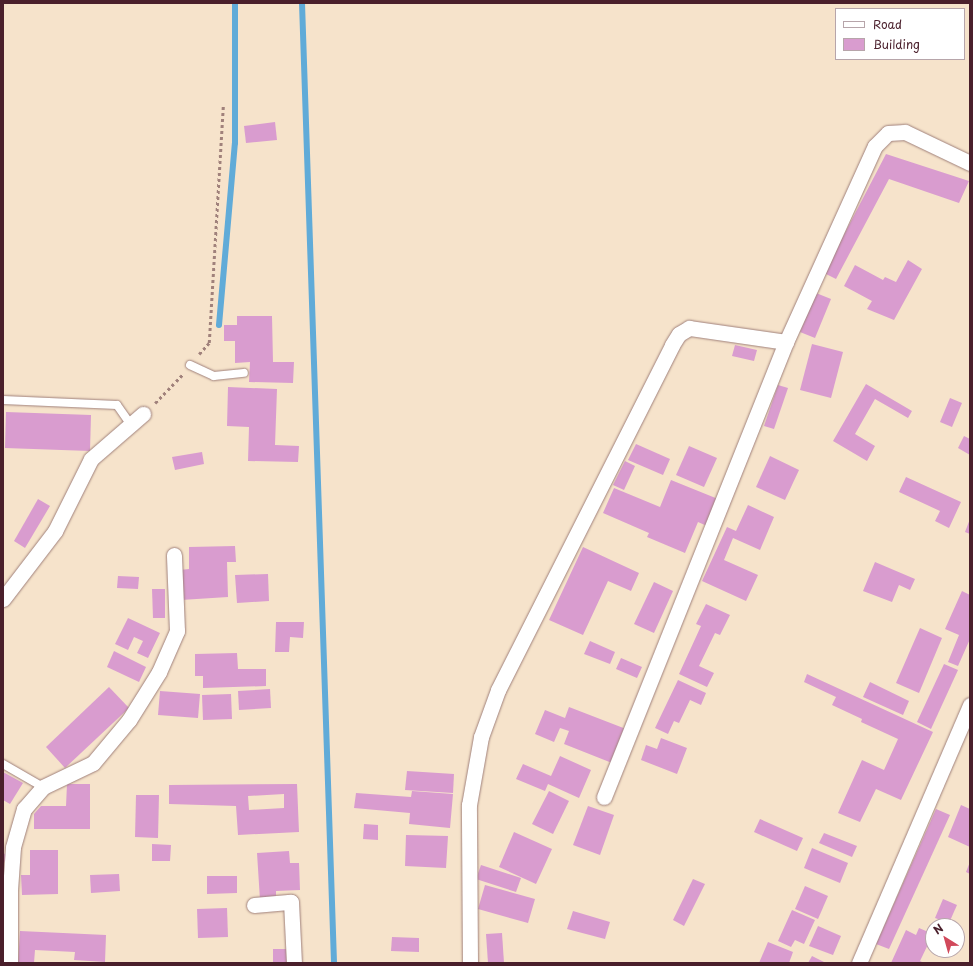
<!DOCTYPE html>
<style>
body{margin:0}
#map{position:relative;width:973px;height:966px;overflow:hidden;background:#f6e3cb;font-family:"Playpen Sans",sans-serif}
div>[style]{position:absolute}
.stream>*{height:6px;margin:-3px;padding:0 3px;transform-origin:3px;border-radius:3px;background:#60abd8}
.building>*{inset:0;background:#d99ccf}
.path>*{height:2.5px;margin-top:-1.25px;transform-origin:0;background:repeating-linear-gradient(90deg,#a0817b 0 3px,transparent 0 6px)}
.roads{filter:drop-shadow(0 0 1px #a0817b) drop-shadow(0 0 1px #a0817b)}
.lane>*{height:8px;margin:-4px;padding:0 4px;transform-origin:4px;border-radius:4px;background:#fff}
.street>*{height:15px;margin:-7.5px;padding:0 7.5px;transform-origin:7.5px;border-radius:7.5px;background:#fff}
span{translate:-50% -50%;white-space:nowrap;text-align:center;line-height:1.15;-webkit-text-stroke:4px #fff;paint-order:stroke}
.frame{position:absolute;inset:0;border:4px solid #4a1f2b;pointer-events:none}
.legend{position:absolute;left:835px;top:8px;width:130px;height:52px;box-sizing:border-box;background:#fff;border:1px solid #b7a5aa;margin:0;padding:5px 7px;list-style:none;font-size:12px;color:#4a1f2b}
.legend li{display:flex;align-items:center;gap:8px;height:20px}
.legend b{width:20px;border:1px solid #b7a5aa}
.north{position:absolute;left:925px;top:918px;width:40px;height:40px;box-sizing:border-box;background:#fff;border:1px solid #b7a5aa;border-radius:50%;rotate:323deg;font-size:11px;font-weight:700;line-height:16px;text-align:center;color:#4a1f2b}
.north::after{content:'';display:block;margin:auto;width:14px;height:18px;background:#d1495b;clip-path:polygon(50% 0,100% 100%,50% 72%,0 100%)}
</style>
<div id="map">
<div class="stream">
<div style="left:302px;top:3px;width:961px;rotate:88.09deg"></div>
<div style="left:219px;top:325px;width:183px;rotate:-85deg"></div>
<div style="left:235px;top:143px;width:140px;rotate:-90deg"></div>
</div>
<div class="building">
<div style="clip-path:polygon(275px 122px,277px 140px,246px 143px,244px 126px)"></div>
<div style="clip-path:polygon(886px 154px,969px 181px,959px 203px,889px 179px,836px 279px,824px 273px)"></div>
<div style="clip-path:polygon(908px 260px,922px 269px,894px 320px,867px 309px,872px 301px,844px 286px,855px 265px,883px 280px,885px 277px,896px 282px)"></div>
<div style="clip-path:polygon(816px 293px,831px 299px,815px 338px,800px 332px)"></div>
<div style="clip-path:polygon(237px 316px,272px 316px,273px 362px,294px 362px,293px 383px,249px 382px,250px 362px,235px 363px,235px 341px,224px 341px,224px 325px,237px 325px)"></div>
<div style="clip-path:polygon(812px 344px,843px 352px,831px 398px,800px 390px)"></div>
<div style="clip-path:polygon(735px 345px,757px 350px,754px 361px,732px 356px)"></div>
<div style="clip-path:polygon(866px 384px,912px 411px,908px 418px,875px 399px,855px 434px,875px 446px,867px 461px,833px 441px)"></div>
<div style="clip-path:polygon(778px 385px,788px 388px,774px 429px,764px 426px)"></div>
<div style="clip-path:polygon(228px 387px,277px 389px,275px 445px,299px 446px,298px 462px,248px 461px,249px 427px,227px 426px)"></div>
<div style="clip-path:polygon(950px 398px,962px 403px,952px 427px,940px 422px)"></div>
<div style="clip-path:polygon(6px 412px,91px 415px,90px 451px,5px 448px)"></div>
<div style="clip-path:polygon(964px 436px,970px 439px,970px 455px,958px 448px)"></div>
<div style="clip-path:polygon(636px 444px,670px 459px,663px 475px,628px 460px)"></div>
<div style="clip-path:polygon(689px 446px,717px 458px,704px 487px,676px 475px)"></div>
<div style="clip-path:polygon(202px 452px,204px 464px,175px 470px,172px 457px)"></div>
<div style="clip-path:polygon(770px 456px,799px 470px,785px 500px,756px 487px)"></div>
<div style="clip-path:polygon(625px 461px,635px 466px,624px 490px,613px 485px)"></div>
<div style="clip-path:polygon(906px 477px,961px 502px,949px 528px,935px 521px,940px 511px,899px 492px)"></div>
<div style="clip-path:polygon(671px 480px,718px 499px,707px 526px,698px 522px,685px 553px,647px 537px,649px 533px,603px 513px,614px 488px,660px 507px)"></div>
<div style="clip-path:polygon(38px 499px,50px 506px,25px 548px,14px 541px)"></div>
<div style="clip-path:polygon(748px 505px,774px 517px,760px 550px,733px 538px,724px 560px,758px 575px,746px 601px,702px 581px,727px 527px,736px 531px)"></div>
<div style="clip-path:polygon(970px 519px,970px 534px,965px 532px)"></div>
<div style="clip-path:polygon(235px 546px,236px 562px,227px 562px,228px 597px,181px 600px,180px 570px,189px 569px,189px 547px)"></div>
<div style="clip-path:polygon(583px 547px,639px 573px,631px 591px,608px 581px,583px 635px,549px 620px)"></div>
<div style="clip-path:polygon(875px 562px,915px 579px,910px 590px,899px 585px,892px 602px,863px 591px)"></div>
<div style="clip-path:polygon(268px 574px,269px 601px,237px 603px,235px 575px)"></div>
<div style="clip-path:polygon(118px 576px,139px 577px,138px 589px,117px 588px)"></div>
<div style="clip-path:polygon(654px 582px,673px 591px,654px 633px,634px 624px)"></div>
<div style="clip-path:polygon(152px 589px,165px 589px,165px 618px,153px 618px)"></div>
<div style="clip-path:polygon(962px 591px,970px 595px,970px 639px,958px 666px,948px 662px,959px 635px,945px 629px)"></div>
<div style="clip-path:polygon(706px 604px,730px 615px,720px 635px,715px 633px,699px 666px,714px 673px,707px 687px,679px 674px,701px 626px,696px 624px)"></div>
<div style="clip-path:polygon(128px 618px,160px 633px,148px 658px,137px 653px,143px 641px,134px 637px,128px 650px,115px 644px)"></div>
<div style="clip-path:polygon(276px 622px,304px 622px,303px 638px,290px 637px,289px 652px,275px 652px)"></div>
<div style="clip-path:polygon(920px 628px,942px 638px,919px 693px,896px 683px)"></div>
<div style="clip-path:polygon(590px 641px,615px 652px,610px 664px,584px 654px)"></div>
<div style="clip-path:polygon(114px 651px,146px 667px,139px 682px,107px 667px)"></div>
<div style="clip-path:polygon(237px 653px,238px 669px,266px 669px,266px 686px,203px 688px,203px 676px,195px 676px,195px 654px)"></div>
<div style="clip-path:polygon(621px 658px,642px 667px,637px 678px,616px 669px)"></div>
<div style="clip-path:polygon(944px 664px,958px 670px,931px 729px,917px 722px)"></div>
<div style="clip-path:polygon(807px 674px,933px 732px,901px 800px,876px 789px,860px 822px,838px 813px,862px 760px,884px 770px,898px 739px,861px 722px,862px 719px,832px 705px,836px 697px,804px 682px)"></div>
<div style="clip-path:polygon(678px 680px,706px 693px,701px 705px,690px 700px,679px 723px,674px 721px,668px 734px,655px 728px)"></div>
<div style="clip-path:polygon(870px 682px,909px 701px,903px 715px,863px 697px)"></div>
<div style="clip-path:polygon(109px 687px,129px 708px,65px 768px,46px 747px)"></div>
<div style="clip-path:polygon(270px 689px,271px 708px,239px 710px,238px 691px)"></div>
<div style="clip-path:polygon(160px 691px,200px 694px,198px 718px,158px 715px)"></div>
<div style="clip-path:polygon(231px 694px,232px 719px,203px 720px,202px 695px)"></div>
<div style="clip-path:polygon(569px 707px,626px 729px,612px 763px,564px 744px,569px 731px,560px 728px,554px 742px,535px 734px,545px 710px,565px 718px)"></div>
<div style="clip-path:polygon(661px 738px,687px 748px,677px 774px,641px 760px,646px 745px,657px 749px)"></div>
<div style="clip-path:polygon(560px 756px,591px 770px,579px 798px,548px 784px,545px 791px,516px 779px,523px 764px,551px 776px)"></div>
<div style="clip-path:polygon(407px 771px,454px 774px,453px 793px,405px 790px)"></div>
<div style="clip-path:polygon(3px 772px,23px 783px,10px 804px,3px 800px)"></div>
<div style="clip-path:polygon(67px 784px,90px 784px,90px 829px,34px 829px,34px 814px,41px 806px,66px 806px)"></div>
<div style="clip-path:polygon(evenodd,297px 784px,299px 832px,238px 835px,236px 806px,169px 804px,169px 785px,297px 784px,284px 794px,284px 808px,249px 810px,248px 796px,284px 794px)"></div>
<div style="clip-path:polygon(412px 791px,453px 794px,450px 828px,409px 824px,410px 813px,354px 808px,356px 793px,411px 797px)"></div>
<div style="clip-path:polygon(549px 791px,569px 801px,553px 834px,532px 824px)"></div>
<div style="clip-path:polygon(136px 795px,159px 795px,158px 838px,135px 837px)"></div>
<div style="clip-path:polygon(961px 805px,970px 809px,970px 847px,948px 837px)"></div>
<div style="clip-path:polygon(588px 806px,614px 815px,600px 855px,573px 845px)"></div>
<div style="clip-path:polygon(936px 809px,950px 815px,889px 949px,876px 944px)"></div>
<div style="clip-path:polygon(760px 819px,803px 838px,797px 851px,754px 832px)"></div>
<div style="clip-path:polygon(364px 824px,378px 825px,378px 840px,363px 839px)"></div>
<div style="clip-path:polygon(514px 832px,552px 849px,536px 884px,499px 867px)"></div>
<div style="clip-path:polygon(824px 833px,857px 846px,852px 857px,819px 843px)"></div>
<div style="clip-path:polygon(406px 835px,448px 836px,446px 868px,405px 866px)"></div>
<div style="clip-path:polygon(152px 844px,171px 845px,170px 861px,152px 861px)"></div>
<div style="clip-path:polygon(812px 848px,848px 863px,840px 883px,804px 868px)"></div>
<div style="clip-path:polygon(30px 850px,58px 850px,58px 894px,22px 895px,21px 875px,30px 875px)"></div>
<div style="clip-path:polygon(289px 851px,290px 863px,299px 863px,300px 890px,276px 891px,276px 899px,260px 900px,257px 853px)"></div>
<div style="clip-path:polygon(3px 853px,7px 855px,3px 866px)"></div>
<div style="clip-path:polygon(970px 862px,970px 874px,966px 872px)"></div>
<div style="clip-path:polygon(481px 865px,521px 878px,516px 892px,476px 879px)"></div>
<div style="clip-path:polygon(119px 874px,120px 891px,91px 893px,90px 875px)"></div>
<div style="clip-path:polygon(207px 876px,237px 876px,237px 893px,207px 894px)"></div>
<div style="clip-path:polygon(693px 879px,705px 884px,684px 926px,673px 920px)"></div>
<div style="clip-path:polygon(485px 885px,535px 899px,528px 923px,478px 909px)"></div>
<div style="clip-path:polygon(805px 886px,828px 896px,818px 919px,795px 909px)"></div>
<div style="clip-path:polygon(943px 899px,957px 905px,949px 923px,935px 918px)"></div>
<div style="clip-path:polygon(227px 908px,228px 937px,198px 938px,197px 909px)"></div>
<div style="clip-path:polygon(792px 910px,815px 920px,804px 944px,795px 940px,791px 947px,778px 941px)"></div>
<div style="clip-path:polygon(573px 911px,610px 922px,605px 939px,567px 929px)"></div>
<div style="clip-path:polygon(818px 926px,841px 936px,833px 955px,809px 946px)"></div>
<div style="clip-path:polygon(919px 928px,933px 934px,920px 961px,924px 963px,891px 963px,906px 930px,916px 935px)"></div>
<div style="clip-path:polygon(20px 931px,106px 935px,105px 962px,74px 960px,75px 952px,35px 950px,34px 963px,18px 963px)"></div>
<div style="clip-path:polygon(502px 933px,504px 963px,488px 963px,486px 934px)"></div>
<div style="clip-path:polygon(392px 937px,419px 938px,419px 952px,391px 951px)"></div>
<div style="clip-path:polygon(768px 942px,793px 952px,789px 963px,759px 963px)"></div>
<div style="clip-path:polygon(273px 949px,286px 949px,287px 963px,273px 963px)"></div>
<div style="clip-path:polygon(812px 956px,826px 963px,808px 963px)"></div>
</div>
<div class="path">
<div style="left:199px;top:354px;width:15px;rotate:-48deg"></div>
<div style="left:209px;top:343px;width:238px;rotate:-86.6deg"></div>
<div style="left:155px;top:403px;width:39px;rotate:-46deg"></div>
</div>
<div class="roads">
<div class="lane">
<div style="left:190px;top:365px;width:26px;rotate:25deg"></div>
<div style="left:214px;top:376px;width:30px;rotate:-6deg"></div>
<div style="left:3px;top:400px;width:114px;rotate:2.5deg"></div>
<div style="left:117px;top:405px;width:24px;rotate:55deg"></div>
<div style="left:3px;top:764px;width:46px;rotate:29.9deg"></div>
</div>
<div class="street">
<div style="left:3px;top:599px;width:86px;rotate:-52.6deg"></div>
<div style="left:55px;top:531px;width:80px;rotate:-63.4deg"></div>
<div style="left:91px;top:459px;width:69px;rotate:-40.9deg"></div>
<div style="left:604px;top:797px;width:490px;rotate:-68.2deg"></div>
<div style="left:786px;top:342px;width:215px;rotate:-65.6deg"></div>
<div style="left:875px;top:146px;width:18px;rotate:-45deg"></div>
<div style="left:888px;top:133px;width:17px;rotate:-3deg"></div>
<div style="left:905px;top:132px;width:72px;rotate:25.5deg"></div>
<div style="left:254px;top:905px;width:37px;rotate:-5deg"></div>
<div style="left:291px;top:902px;width:61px;rotate:87.2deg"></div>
<div style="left:10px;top:963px;width:73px;rotate:-90deg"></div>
<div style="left:10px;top:890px;width:43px;rotate:-86deg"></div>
<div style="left:13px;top:847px;width:40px;rotate:-74deg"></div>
<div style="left:24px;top:809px;width:29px;rotate:-49deg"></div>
<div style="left:43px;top:787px;width:55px;rotate:-25.6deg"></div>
<div style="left:93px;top:763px;width:56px;rotate:-50.1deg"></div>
<div style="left:129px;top:720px;width:57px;rotate:-58deg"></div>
<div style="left:159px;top:672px;width:45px;rotate:-66.3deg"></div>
<div style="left:177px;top:631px;width:76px;rotate:-92.3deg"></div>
<div style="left:470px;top:963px;width:158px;rotate:-90.4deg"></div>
<div style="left:469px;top:805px;width:69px;rotate:-80deg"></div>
<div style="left:481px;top:737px;width:50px;rotate:-70.1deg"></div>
<div style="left:498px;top:690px;width:386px;rotate:-63.2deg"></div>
<div style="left:672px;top:345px;width:13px;rotate:-58deg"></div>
<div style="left:679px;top:334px;width:12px;rotate:-31deg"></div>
<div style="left:689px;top:328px;width:98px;rotate:8.2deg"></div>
<div style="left:859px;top:963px;width:281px;rotate:-66.7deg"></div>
</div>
</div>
<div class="frame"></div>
<ul class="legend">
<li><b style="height:5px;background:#fff"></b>Road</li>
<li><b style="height:11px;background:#d99ccf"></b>Building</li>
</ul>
<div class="north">N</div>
</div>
